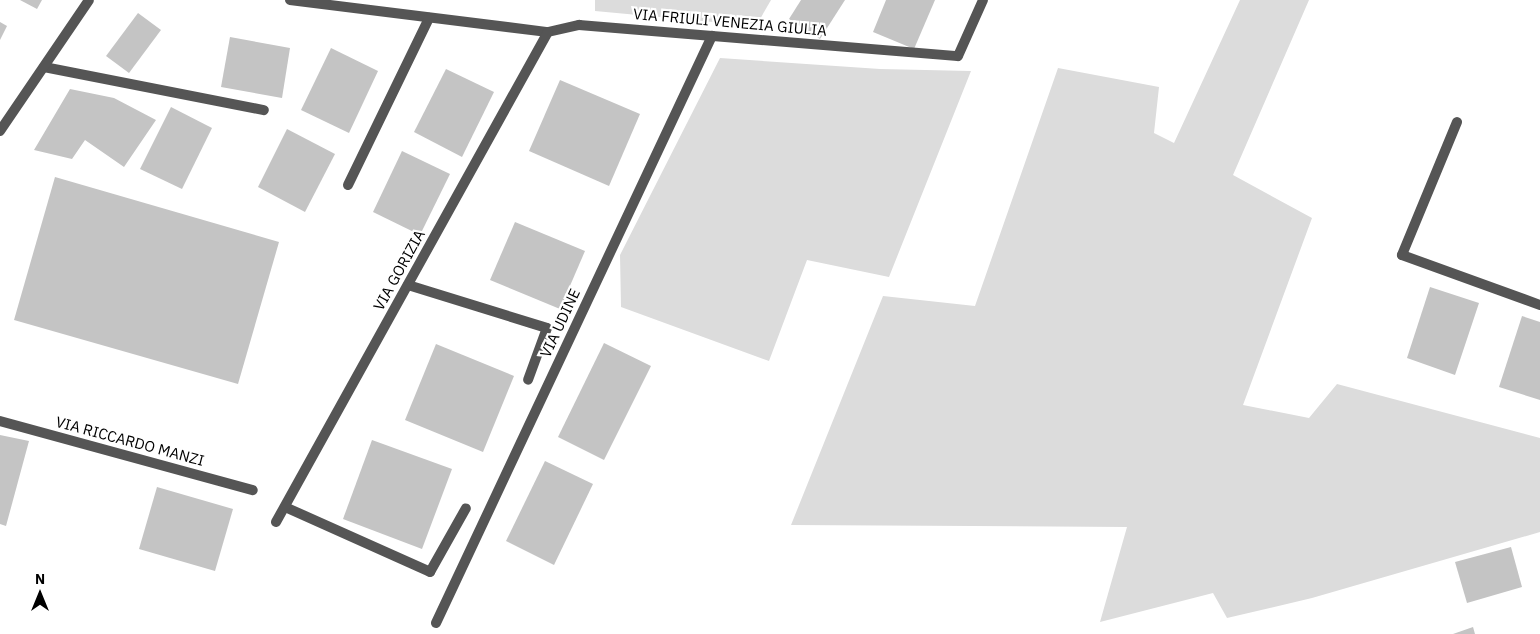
<!DOCTYPE html>
<style>
body{margin:0}
#map{position:relative;width:1540px;height:634px;overflow:hidden;background:#fff;font-family:"IBM Plex Sans",sans-serif}
div>[style]{position:absolute}
.green>*{inset:0;background:#dcdcdc}
.building>*{inset:0;background:#c4c4c4}
.service>*{height:10px;margin:-5px;padding:0 5px;transform-origin:5px;border-radius:5px;background:#555}
.minor>*{height:10px;margin:-5px;padding:0 5px;transform-origin:5px;border-radius:5px;background:#555}
.tertiary>*{height:10px;margin:-5px;padding:0 5px;transform-origin:5px;border-radius:5px;background:#555}
span{translate:-50% -50%;white-space:nowrap;text-align:center;line-height:1.15;-webkit-text-stroke:4.5px #fff;paint-order:stroke}
.street-label{font-size:15px;color:#000}
.north{position:absolute;left:15px;top:569px;width:50px;height:50px;-webkit-text-stroke:4px #fff;paint-order:stroke;rotate:0deg;font-size:14px;font-weight:700;line-height:20px;text-align:center;color:#000}
.north::after{content:'';display:block;margin:auto;width:18px;height:22px;background:#000;clip-path:polygon(50% 0,100% 100%,50% 72%,0 100%)}
</style>
<div id="map">
<div class="green">
<div style="clip-path:polygon(595px 0,771px 0,756px 26px,595px 11px)"></div>
<div style="clip-path:polygon(1240px 0,1309px 0,1233px 175px,1312px 218px,1243px 405px,1309px 418px,1337px 384px,1540px 438px,1540px 532px,1312px 598px,1227px 618px,1213px 593px,1100px 622px,1127px 527px,791px 525px,883px 296px,975px 306px,1058px 68px,1159px 87px,1154px 133px,1174px 143px)"></div>
<div style="clip-path:polygon(720px 58px,880px 69px,971px 71px,889px 277px,807px 260px,769px 361px,621px 307px,620px 255px)"></div>
</div>
<div class="building">
<div style="clip-path:polygon(20px 0,42px 0,37px 9px)"></div>
<div style="clip-path:polygon(801px 0,845px 0,820px 39px,789px 19px)"></div>
<div style="clip-path:polygon(886px 0,935px 0,914px 49px,873px 32px)"></div>
<div style="clip-path:polygon(138px 13px,161px 30px,129px 73px,106px 56px)"></div>
<div style="clip-path:polygon(0 22px,7px 26px,0 40px)"></div>
<div style="clip-path:polygon(230px 37px,290px 48px,282px 98px,221px 87px)"></div>
<div style="clip-path:polygon(331px 48px,378px 71px,349px 133px,301px 110px)"></div>
<div style="clip-path:polygon(446px 69px,494px 92px,462px 157px,414px 132px)"></div>
<div style="clip-path:polygon(560px 80px,640px 114px,609px 186px,529px 151px)"></div>
<div style="clip-path:polygon(70px 89px,114px 98px,156px 120px,124px 167px,85px 140px,72px 159px,34px 150px)"></div>
<div style="clip-path:polygon(171px 107px,212px 128px,182px 189px,140px 169px)"></div>
<div style="clip-path:polygon(287px 129px,335px 154px,305px 212px,258px 187px)"></div>
<div style="clip-path:polygon(402px 151px,450px 174px,420px 235px,373px 212px)"></div>
<div style="clip-path:polygon(55px 177px,279px 242px,238px 384px,14px 320px)"></div>
<div style="clip-path:polygon(515px 222px,585px 251px,560px 309px,490px 280px)"></div>
<div style="clip-path:polygon(1430px 287px,1479px 303px,1455px 375px,1407px 358px)"></div>
<div style="clip-path:polygon(1522px 316px,1540px 322px,1540px 400px,1499px 387px)"></div>
<div style="clip-path:polygon(604px 343px,651px 366px,604px 460px,558px 437px)"></div>
<div style="clip-path:polygon(436px 344px,514px 376px,483px 452px,405px 420px)"></div>
<div style="clip-path:polygon(0 435px,29px 441px,6px 526px,0 524px)"></div>
<div style="clip-path:polygon(372px 440px,452px 469px,422px 549px,343px 519px)"></div>
<div style="clip-path:polygon(545px 461px,593px 484px,554px 565px,506px 541px)"></div>
<div style="clip-path:polygon(157px 487px,233px 509px,215px 571px,139px 549px)"></div>
<div style="clip-path:polygon(1511px 547px,1522px 587px,1467px 603px,1455px 562px)"></div>
<div style="clip-path:polygon(1473px 627px,1475px 634px,1453px 634px)"></div>
</div>
<div class="service">
<div style="left:44px;top:67px;width:224px;rotate:11.1deg"></div>
<div style="left:1457px;top:122px;width:144px;rotate:112.5deg"></div>
<div style="left:1402px;top:255px;width:147px;rotate:19.9deg"></div>
<div style="left:408px;top:285px;width:145px;rotate:17.2deg"></div>
<div style="left:547px;top:328px;width:55px;rotate:110.1deg"></div>
<div style="left:285px;top:507px;width:159px;rotate:24.1deg"></div>
<div style="left:430px;top:572px;width:73px;rotate:-60.6deg"></div>
</div>
<div class="minor">
<div style="left:290px;top:0;width:260px;rotate:7.1deg"></div>
<div style="left:548px;top:32px;width:32px;rotate:-13deg"></div>
<div style="left:579px;top:25px;width:380px;rotate:4.7deg"></div>
<div style="left:958px;top:56px;width:61px;rotate:-65.9deg"></div>
<div style="left:348px;top:185px;width:186px;rotate:-64.1deg"></div>
<div style="left:0;top:421px;width:262px;rotate:15.3deg"></div>
<div style="left:276px;top:522px;width:560px;rotate:-60.97deg"></div>
<div style="left:436px;top:623px;width:649px;rotate:-64.82deg"></div>
</div>
<div class="tertiary">
<div style="left:0;top:131px;width:158px;rotate:-55.8deg"></div>
</div>
<div class="street-label">
<span style="left:730px;top:22px;rotate:5deg">VIA FRIULI VENEZIA GIULIA</span>
<span style="left:399px;top:270px;rotate:-61deg">VIA GORIZIA</span>
<span style="left:560px;top:323px;rotate:-65deg">VIA UDINE</span>
<span style="left:130px;top:441px;rotate:15deg">VIA RICCARDO MANZI</span>
</div>
<div class="north">N</div>
</div>
